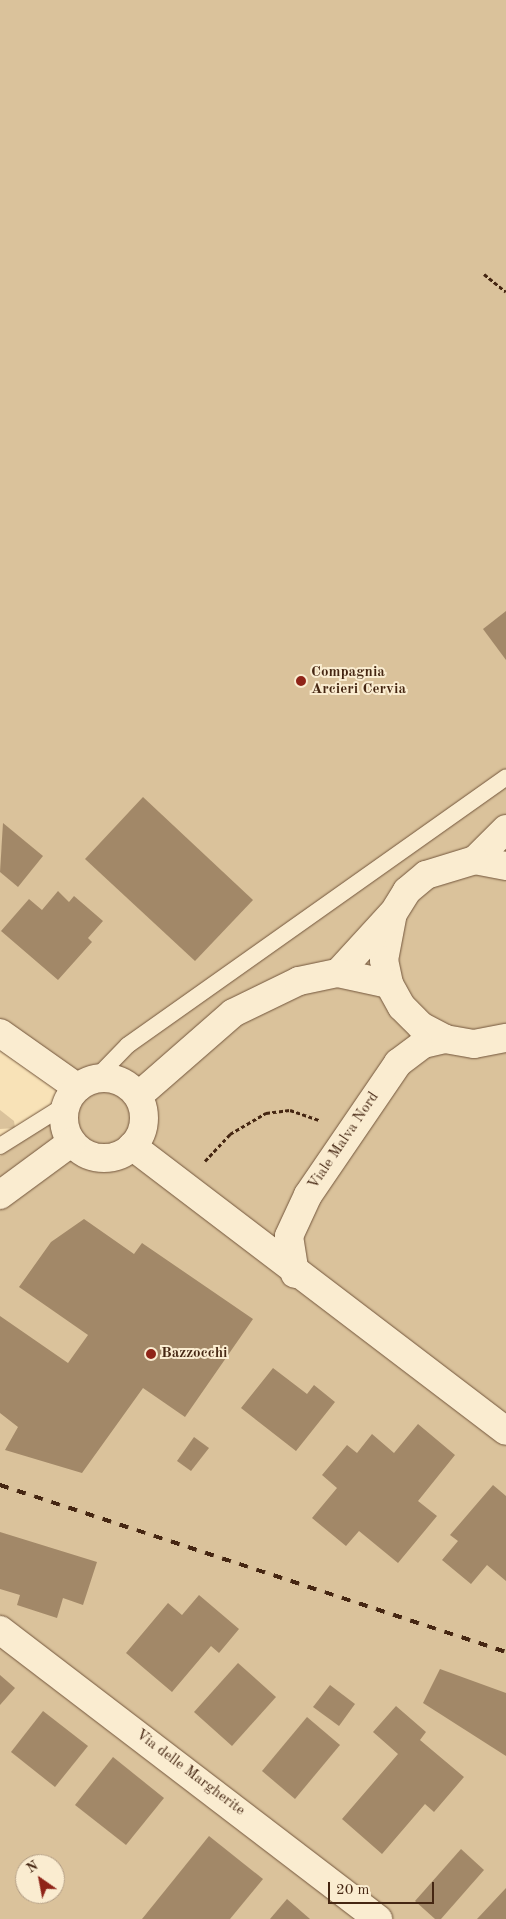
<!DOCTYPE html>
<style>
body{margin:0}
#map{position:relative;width:506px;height:1919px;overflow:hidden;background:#f8e2b7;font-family:"Old Standard TT",serif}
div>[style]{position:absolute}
.green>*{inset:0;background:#dac29b}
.building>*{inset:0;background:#a28868}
.path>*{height:3px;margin-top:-1.5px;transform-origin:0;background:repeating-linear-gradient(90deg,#452612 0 4px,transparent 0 6.5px)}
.roads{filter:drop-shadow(0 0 1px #72553b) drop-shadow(0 0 1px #72553b)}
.lane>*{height:16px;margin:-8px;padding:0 8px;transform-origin:8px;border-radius:8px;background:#faecd0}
.street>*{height:28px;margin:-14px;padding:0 14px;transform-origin:14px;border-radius:14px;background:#faecd0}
.secondary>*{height:28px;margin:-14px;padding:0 14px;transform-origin:14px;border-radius:14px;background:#faecd0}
.secondary>.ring{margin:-14px;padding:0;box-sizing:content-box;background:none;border:28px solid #faecd0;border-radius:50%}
.rail>*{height:4px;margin-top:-2px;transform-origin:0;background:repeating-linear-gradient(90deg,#452612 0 9px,transparent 0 18px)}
.dots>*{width:14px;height:14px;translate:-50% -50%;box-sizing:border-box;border:2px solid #faecd0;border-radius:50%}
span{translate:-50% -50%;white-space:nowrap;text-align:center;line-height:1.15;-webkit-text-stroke:4px #faecd0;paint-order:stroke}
.poi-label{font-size:15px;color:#452612;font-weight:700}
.left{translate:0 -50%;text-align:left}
.street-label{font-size:15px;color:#452612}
.north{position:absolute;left:15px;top:1854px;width:50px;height:50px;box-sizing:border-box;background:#faecd0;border:1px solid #b29d84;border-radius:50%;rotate:327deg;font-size:14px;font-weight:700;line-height:20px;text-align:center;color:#452612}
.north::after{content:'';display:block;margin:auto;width:18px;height:22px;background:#8f2418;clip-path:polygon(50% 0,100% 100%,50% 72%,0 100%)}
.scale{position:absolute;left:328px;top:1882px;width:106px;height:22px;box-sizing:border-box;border:2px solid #452612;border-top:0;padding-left:6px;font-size:15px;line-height:18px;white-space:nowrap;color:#452612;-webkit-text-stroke:4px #faecd0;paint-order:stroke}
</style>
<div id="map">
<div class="green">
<div style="clip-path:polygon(evenodd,0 0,506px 0,506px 1919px,0 1919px,0 1156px,86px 1082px,0 1023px,0 0,25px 1864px,55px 1864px,55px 1894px,25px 1894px,25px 1864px)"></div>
<div style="clip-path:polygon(0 1110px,14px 1121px,15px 1128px,0 1129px)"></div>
</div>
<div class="building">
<div style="clip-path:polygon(506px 611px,506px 660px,483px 629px)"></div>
<div style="clip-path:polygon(143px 797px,253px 900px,195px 961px,85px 859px)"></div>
<div style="clip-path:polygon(3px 823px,43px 856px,18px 887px,0 872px)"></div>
<div style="clip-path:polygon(58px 891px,69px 902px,74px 896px,103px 921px,88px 938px,92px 942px,58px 980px,1px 931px,29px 899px,42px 910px)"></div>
<div style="clip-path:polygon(84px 1219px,134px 1254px,142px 1243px,253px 1319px,185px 1417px,143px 1388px,82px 1473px,5px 1450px,18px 1427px,0 1413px,0 1316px,68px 1363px,88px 1335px,19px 1287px,51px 1242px)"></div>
<div style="clip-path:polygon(273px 1368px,307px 1394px,314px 1385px,335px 1402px,296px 1451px,241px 1408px)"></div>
<div style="clip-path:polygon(418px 1424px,455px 1455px,418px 1501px,437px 1516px,398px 1563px,359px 1531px,346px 1546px,312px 1518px,337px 1488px,322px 1475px,347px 1445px,357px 1453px,372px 1434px,394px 1453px)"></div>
<div style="clip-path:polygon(194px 1437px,209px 1448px,191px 1471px,177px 1461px)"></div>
<div style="clip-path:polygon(493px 1485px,506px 1496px,506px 1581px,487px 1565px,471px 1584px,442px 1560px,458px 1541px,450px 1535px)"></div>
<div style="clip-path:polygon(0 1532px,97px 1562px,83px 1605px,63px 1598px,57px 1618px,17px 1605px,20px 1595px,0 1589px)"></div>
<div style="clip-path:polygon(199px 1595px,239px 1629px,219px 1653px,211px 1646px,172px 1692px,126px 1653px,168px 1603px,182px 1615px)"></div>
<div style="clip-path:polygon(238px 1663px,276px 1697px,232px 1746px,194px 1712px)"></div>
<div style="clip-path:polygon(440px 1669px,506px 1693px,506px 1756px,423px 1703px)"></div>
<div style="clip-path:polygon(0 1675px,15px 1688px,0 1705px)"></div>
<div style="clip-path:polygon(330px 1685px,355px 1704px,339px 1726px,313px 1707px)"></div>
<div style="clip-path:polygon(396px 1706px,426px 1732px,420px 1740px,464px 1777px,434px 1812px,425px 1804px,382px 1854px,342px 1819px,398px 1754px,373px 1732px)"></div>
<div style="clip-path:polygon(43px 1711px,88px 1746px,55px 1787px,11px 1752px)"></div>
<div style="clip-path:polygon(307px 1717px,340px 1745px,295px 1799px,262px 1771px)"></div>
<div style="clip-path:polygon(113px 1757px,164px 1798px,126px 1845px,75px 1805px)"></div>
<div style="clip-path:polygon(209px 1836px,263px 1879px,230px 1919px,142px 1919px)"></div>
<div style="clip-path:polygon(461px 1849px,484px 1870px,441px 1919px,435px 1919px,415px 1901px)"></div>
<div style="clip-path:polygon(506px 1888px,506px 1919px,477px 1919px)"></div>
<div style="clip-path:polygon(287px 1899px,310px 1919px,270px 1919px)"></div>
</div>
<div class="path">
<div style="left:484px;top:274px;width:28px;rotate:39deg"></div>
<div style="left:205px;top:1161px;width:37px;rotate:-47deg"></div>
<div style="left:230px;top:1134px;width:42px;rotate:-30.3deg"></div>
<div style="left:266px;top:1113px;width:24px;rotate:-7deg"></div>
<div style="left:290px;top:1110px;width:31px;rotate:19deg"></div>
</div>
<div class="roads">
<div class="lane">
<div style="left:95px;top:1079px;width:47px;rotate:-45.9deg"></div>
<div style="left:128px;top:1045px;width:463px;rotate:-35.3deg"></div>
<div style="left:0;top:1146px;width:79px;rotate:-32.1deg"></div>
</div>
<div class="street">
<div style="left:0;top:1033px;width:95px;rotate:35.2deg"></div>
<div style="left:132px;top:1146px;width:470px;rotate:37.3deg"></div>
<div style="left:295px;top:1274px;width:38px;rotate:-99deg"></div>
<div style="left:289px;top:1236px;width:45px;rotate:-65.1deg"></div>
<div style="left:308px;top:1195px;width:160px;rotate:-55.7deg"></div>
<div style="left:398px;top:1063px;width:31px;rotate:-37deg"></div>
<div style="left:423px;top:1044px;width:23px;rotate:-13deg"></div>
<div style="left:0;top:1630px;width:476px;rotate:37.4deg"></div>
</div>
<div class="secondary">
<div style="left:475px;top:860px;width:44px;rotate:-45deg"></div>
<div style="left:506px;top:866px;width:32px;rotate:-169deg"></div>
<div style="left:475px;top:860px;width:51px;rotate:163deg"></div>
<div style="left:426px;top:875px;width:25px;rotate:140deg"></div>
<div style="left:407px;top:891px;width:26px;rotate:122deg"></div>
<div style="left:393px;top:913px;width:48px;rotate:100.8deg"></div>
<div style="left:384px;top:960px;width:25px;rotate:78deg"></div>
<div style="left:389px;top:984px;width:26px;rotate:61deg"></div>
<div style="left:402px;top:1007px;width:27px;rotate:45deg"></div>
<div style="left:421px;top:1026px;width:27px;rotate:28deg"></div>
<div style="left:445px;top:1039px;width:29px;rotate:10deg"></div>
<div style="left:474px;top:1044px;width:33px;rotate:-11deg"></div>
<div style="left:338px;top:973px;width:79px;rotate:-47.6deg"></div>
<div class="ring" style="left:64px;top:1078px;width:52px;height:52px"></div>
<div style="left:138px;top:1096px;width:126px;rotate:-41.1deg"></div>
<div style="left:233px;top:1013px;width:73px;rotate:-25.9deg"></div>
<div style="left:299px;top:981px;width:40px;rotate:-12deg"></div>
<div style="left:338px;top:973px;width:52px;rotate:12.2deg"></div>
<div style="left:0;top:1195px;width:89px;rotate:-36.4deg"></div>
</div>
</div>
<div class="rail">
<div style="left:0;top:1485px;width:533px;rotate:18.26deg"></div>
</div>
<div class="dots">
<div style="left:301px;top:681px;background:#8f2418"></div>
<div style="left:151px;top:1354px;background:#8f2418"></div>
</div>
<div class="poi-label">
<span class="left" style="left:311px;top:681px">Compagnia<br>Arcieri Cervia</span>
<span class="left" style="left:161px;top:1354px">Bazzocchi</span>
</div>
<div class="street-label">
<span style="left:344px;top:1141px;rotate:-56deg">Viale Malva Nord</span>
<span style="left:190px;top:1773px;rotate:37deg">Via delle Margherite</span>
</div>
<div class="north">N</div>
<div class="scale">20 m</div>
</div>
